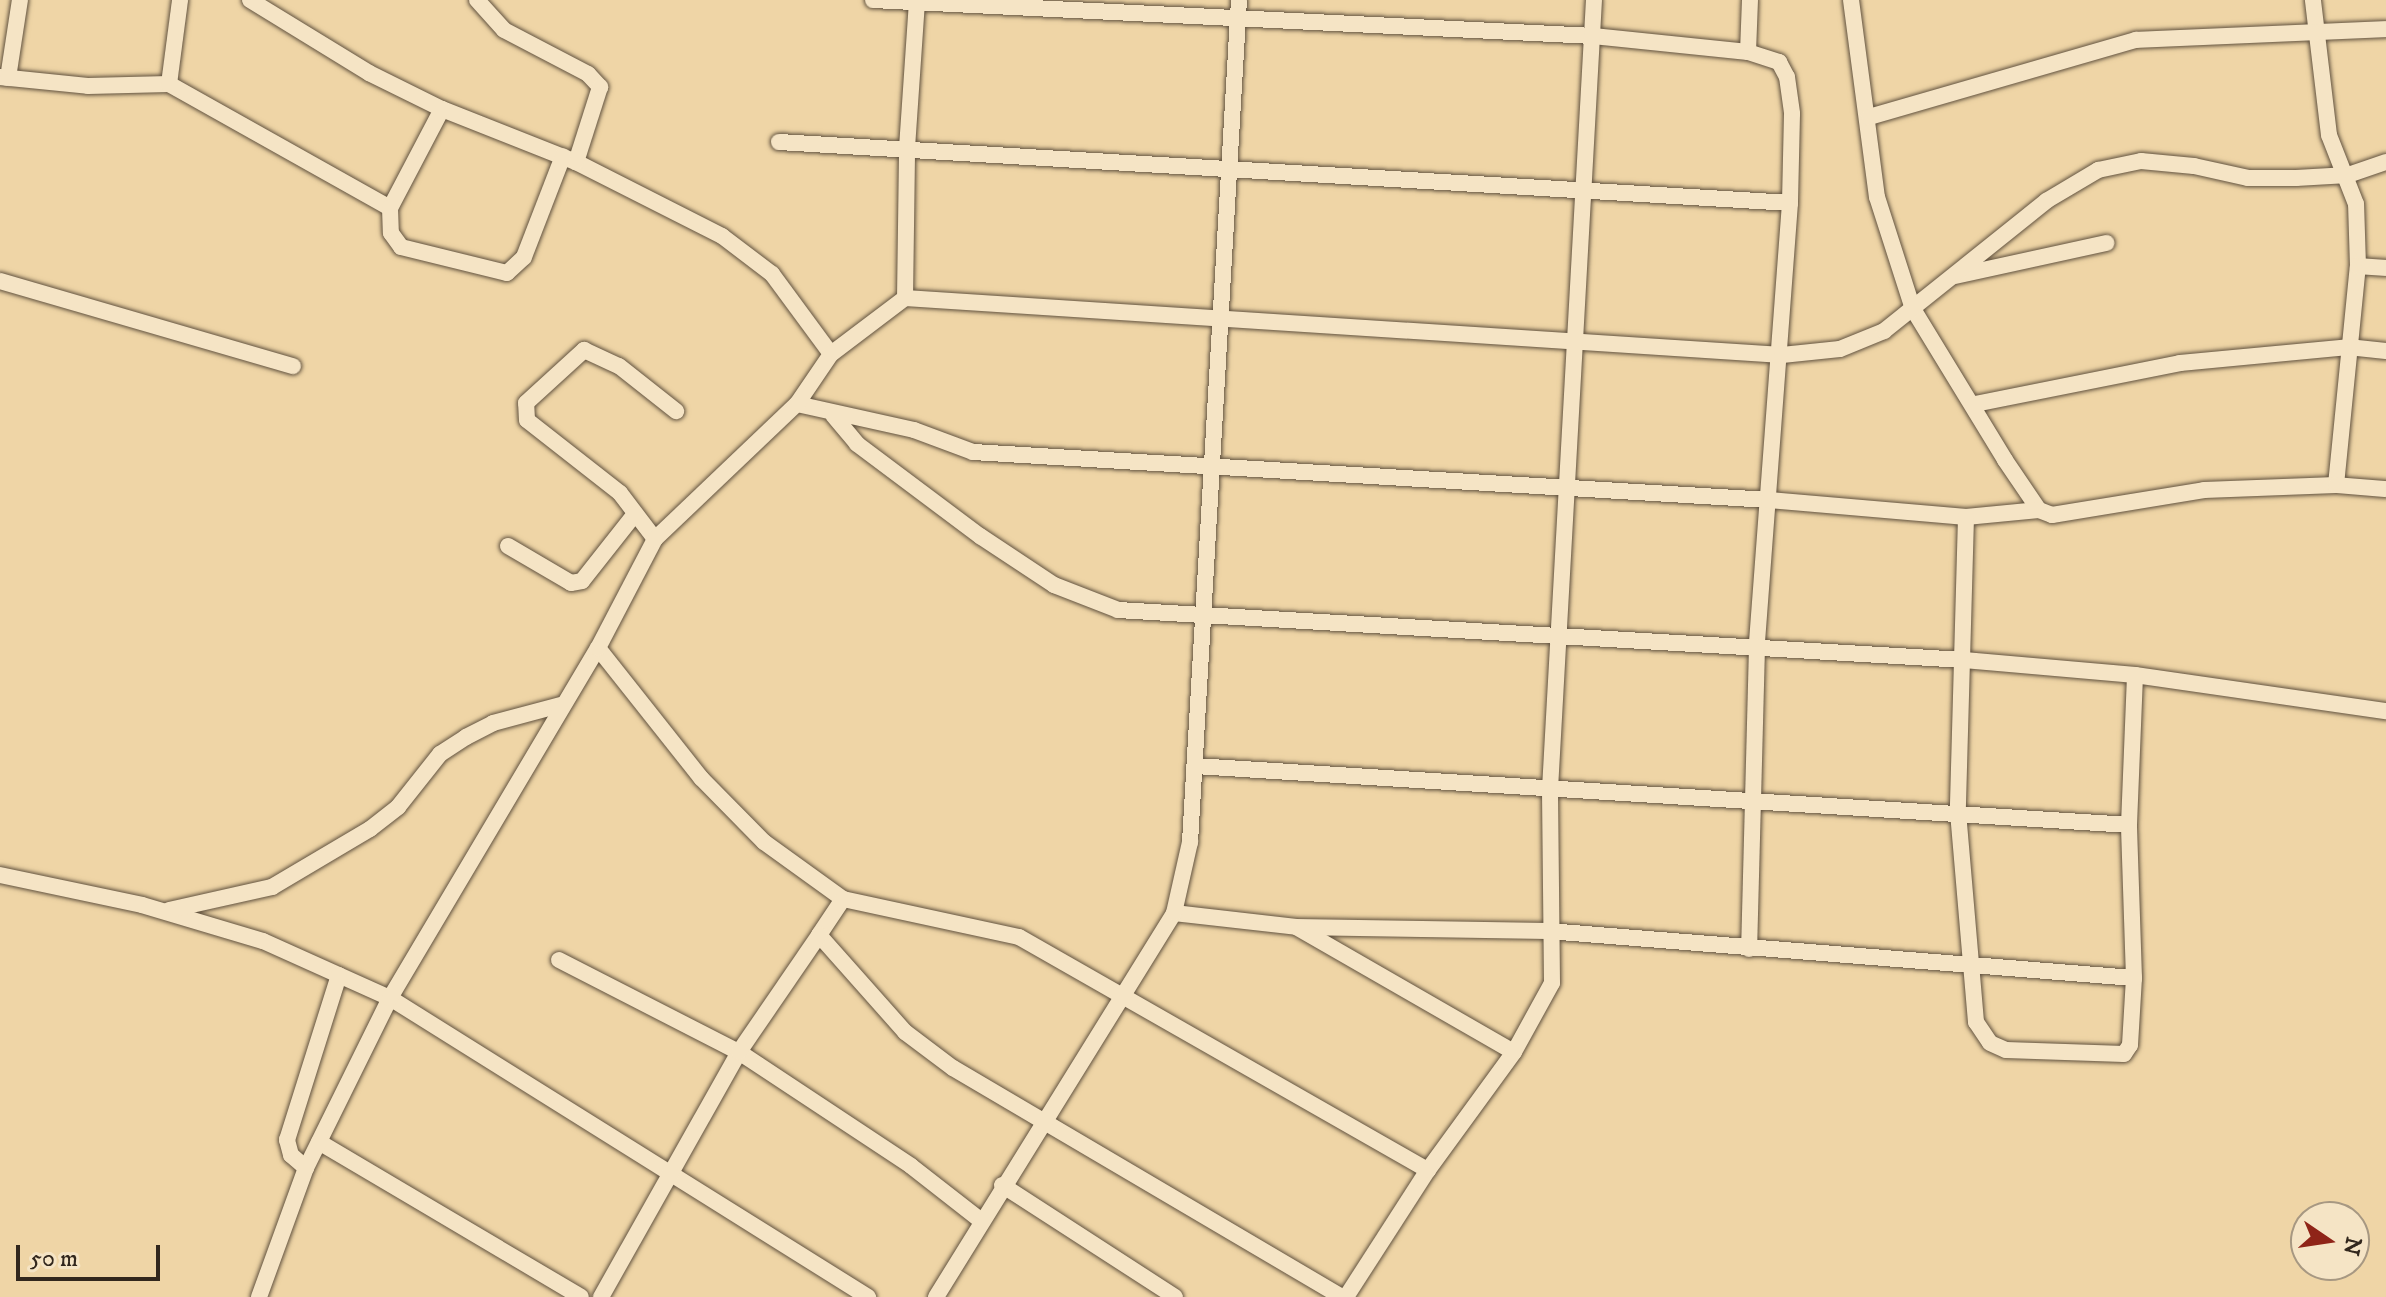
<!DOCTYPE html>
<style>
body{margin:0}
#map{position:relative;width:2386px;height:1297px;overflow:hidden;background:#efd5a6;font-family:"IM FELL DW Pica",serif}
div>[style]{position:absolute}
.roads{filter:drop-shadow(0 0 2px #61523f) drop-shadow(0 0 2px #61523f)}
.street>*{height:16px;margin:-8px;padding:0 8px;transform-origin:8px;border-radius:8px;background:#f5e4c5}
span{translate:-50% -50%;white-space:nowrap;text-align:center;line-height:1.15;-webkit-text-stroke:8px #f5e4c5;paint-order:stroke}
.north{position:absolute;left:2290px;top:1201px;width:80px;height:80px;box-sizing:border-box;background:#f5e4c5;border:2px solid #a79882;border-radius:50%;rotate:103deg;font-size:22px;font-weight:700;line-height:32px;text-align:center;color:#32271d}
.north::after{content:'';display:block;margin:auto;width:28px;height:36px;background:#8f2418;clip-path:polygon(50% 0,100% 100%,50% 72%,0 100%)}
.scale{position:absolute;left:16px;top:1245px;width:144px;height:36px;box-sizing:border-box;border:4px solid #32271d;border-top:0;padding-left:10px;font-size:24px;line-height:28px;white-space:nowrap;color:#32271d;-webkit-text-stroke:6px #f5e4c5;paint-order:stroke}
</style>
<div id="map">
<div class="roads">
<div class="street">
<div style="left:250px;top:0;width:140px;rotate:31.5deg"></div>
<div style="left:369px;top:73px;width:81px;rotate:26.3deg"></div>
<div style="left:442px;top:109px;width:144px;rotate:21.6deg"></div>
<div style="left:576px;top:162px;width:164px;rotate:26.9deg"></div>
<div style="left:722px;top:236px;width:63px;rotate:37.2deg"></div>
<div style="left:772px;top:274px;width:99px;rotate:53.6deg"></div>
<div style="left:477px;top:0;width:40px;rotate:48deg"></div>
<div style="left:504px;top:30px;width:95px;rotate:27.6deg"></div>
<div style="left:588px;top:74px;width:18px;rotate:47deg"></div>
<div style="left:600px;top:87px;width:79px;rotate:107.7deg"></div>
<div style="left:873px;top:0;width:721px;rotate:2.86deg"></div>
<div style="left:1593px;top:36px;width:156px;rotate:5.9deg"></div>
<div style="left:1748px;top:52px;width:33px;rotate:18deg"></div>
<div style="left:1779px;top:62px;width:17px;rotate:62deg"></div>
<div style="left:1787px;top:77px;width:37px;rotate:82deg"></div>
<div style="left:1792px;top:114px;width:89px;rotate:91.3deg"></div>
<div style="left:1790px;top:203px;width:445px;rotate:94.3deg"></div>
<div style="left:1757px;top:647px;width:302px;rotate:91.5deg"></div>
<div style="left:1851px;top:0;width:199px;rotate:82.5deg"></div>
<div style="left:1877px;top:197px;width:118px;rotate:72.2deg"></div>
<div style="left:1913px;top:309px;width:177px;rotate:58.6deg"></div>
<div style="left:2005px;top:460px;width:60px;rotate:55.8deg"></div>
<div style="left:2039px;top:510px;width:14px;rotate:21deg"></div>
<div style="left:2052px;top:515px;width:154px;rotate:-9.3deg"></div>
<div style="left:2204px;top:490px;width:132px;rotate:-2.2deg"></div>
<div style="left:2336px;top:485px;width:220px;rotate:-84.3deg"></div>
<div style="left:2358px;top:266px;width:62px;rotate:-91.8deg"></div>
<div style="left:2356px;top:204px;width:74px;rotate:-111.4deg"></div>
<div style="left:2329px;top:135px;width:136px;rotate:-96.8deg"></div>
<div style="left:1748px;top:52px;width:52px;rotate:-87.8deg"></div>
<div style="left:0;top:77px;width:88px;rotate:5.8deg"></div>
<div style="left:88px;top:86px;width:81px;rotate:-1.4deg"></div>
<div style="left:169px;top:84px;width:85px;rotate:-82.5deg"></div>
<div style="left:8px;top:78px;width:79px;rotate:-81.3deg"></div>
<div style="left:169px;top:84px;width:253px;rotate:29.3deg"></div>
<div style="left:442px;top:109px;width:112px;rotate:117.7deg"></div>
<div style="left:390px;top:208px;width:25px;rotate:88deg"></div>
<div style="left:391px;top:233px;width:17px;rotate:54deg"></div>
<div style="left:401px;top:247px;width:109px;rotate:13.8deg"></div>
<div style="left:507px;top:273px;width:23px;rotate:-43deg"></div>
<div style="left:524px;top:257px;width:108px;rotate:-68.9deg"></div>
<div style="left:1869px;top:117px;width:278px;rotate:-16.1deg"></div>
<div style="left:2136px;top:40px;width:250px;rotate:-2.5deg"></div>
<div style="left:779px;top:142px;width:1013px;rotate:3.45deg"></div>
<div style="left:2358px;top:266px;width:28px;rotate:4deg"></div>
<div style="left:1955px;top:276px;width:155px;rotate:-12.3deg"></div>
<div style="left:0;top:281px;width:305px;rotate:16.2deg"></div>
<div style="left:905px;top:298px;width:150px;rotate:-89.2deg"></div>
<div style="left:907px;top:148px;width:148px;rotate:-86.1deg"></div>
<div style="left:797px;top:404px;width:120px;rotate:12.5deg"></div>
<div style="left:914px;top:430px;width:63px;rotate:20.4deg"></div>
<div style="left:973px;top:452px;width:797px;rotate:3.45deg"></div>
<div style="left:1769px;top:500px;width:198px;rotate:4.9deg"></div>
<div style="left:1966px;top:517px;width:73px;rotate:-5.5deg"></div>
<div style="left:1975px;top:404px;width:209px;rotate:-11.3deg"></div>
<div style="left:2180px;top:363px;width:169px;rotate:-5.4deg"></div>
<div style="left:2348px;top:347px;width:38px;rotate:6deg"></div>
<div style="left:833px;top:415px;width:38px;rotate:50deg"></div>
<div style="left:857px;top:444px;width:154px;rotate:36.8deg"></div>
<div style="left:980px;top:536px;width:89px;rotate:33.5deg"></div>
<div style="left:1054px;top:585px;width:69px;rotate:21.3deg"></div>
<div style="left:1118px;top:610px;width:847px;rotate:3.38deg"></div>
<div style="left:1964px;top:660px;width:172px;rotate:5deg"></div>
<div style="left:2135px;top:675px;width:254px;rotate:8.2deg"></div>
<div style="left:2336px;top:485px;width:50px;rotate:4.6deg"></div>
<div style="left:1966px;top:517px;width:295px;rotate:91.6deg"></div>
<div style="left:1958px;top:812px;width:211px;rotate:85.1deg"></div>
<div style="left:1976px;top:1022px;width:25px;rotate:56deg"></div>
<div style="left:1990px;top:1043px;width:17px;rotate:24deg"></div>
<div style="left:2006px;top:1050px;width:118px;rotate:1.9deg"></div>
<div style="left:2124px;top:1054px;width:11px;rotate:-56deg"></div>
<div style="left:2130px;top:1045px;width:67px;rotate:-86.6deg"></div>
<div style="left:655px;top:539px;width:58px;rotate:-127.3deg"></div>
<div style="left:620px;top:493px;width:118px;rotate:-141.9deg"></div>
<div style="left:527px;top:420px;width:17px;rotate:-93deg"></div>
<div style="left:526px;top:403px;width:79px;rotate:-42.4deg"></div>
<div style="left:584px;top:350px;width:38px;rotate:25deg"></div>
<div style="left:619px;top:366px;width:73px;rotate:38.3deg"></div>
<div style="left:508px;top:546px;width:73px;rotate:30.4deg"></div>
<div style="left:571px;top:583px;width:11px;rotate:-10deg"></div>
<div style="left:582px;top:581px;width:85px;rotate:-51.7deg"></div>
<div style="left:598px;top:648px;width:166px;rotate:51.6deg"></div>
<div style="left:701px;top:778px;width:90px;rotate:45.5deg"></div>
<div style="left:764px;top:842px;width:97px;rotate:35.8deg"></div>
<div style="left:843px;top:899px;width:180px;rotate:12.2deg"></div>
<div style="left:1019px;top:937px;width:471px;rotate:29.7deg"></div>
<div style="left:1195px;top:766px;width:936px;rotate:3.61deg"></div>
<div style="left:0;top:875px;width:145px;rotate:11.9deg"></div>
<div style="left:142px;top:905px;width:126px;rotate:16.6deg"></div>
<div style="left:263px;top:941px;width:139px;rotate:24.2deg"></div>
<div style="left:390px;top:998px;width:564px;rotate:32.03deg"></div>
<div style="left:843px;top:899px;width:43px;rotate:123.7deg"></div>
<div style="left:819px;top:935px;width:130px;rotate:48.4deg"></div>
<div style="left:905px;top:1032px;width:60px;rotate:36.9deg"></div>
<div style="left:953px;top:1068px;width:451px;rotate:30.5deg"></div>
<div style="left:169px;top:910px;width:106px;rotate:-12.6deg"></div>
<div style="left:272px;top:887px;width:114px;rotate:-30.6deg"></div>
<div style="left:370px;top:829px;width:36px;rotate:-38deg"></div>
<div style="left:398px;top:807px;width:68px;rotate:-51.6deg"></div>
<div style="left:440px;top:754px;width:31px;rotate:-33deg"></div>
<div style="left:466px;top:737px;width:30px;rotate:-27deg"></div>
<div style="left:493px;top:723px;width:73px;rotate:-15deg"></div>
<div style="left:1174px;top:913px;width:123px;rotate:6.5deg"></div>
<div style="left:1296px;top:927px;width:252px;rotate:0.9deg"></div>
<div style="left:1548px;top:931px;width:588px;rotate:4.59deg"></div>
<div style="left:2134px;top:978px;width:153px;rotate:-91.9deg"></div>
<div style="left:2129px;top:825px;width:150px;rotate:-87.7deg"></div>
<div style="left:1298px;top:928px;width:249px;rotate:29.9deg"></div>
<div style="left:559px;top:960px;width:202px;rotate:27.1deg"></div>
<div style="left:739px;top:1052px;width:206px;rotate:33.5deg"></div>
<div style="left:911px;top:1166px;width:88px;rotate:38deg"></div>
<div style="left:319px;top:1142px;width:304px;rotate:30.6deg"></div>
<div style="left:306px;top:1168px;width:20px;rotate:-139deg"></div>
<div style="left:291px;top:1155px;width:16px;rotate:-105deg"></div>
<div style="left:287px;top:1140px;width:173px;rotate:-72.5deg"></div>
<div style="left:1002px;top:1185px;width:206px;rotate:32.9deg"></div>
<div style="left:259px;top:1297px;width:137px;rotate:-70deg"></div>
<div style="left:306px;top:1168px;width:190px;rotate:-63.7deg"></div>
<div style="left:390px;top:998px;width:407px;rotate:-59.3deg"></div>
<div style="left:598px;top:648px;width:123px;rotate:-62.4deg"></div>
<div style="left:655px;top:539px;width:196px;rotate:-43.6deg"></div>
<div style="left:797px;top:404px;width:60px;rotate:-55.8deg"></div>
<div style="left:831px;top:354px;width:93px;rotate:-37.1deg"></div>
<div style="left:905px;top:298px;width:879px;rotate:3.72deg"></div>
<div style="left:1782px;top:355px;width:58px;rotate:-5.9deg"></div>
<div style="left:1840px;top:349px;width:48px;rotate:-22.2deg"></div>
<div style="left:1884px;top:331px;width:208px;rotate:-38.7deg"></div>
<div style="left:2046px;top:201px;width:61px;rotate:-30.8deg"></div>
<div style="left:2098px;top:170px;width:44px;rotate:-11.8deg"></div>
<div style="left:2141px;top:161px;width:53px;rotate:5.4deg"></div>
<div style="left:2194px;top:166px;width:55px;rotate:12.5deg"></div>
<div style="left:2248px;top:178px;width:48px"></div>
<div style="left:2296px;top:178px;width:52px;rotate:-3.3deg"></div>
<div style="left:2348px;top:175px;width:40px;rotate:-18.9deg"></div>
<div style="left:601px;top:1297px;width:281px;rotate:-60.6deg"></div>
<div style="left:739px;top:1052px;width:142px;rotate:-55.6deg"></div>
<div style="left:936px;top:1297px;width:452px;rotate:-58.2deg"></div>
<div style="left:1174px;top:913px;width:73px;rotate:-77.3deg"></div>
<div style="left:1190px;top:842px;width:843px;rotate:-86.67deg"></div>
<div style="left:1346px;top:1297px;width:151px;rotate:-57.2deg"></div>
<div style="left:1428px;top:1170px;width:146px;rotate:-53.9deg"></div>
<div style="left:1514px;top:1052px;width:79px;rotate:-61.2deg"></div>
<div style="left:1552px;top:983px;width:194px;rotate:-90.6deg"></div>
<div style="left:1550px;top:789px;width:790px;rotate:-86.81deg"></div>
</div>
</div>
<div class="north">N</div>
<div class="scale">50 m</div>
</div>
